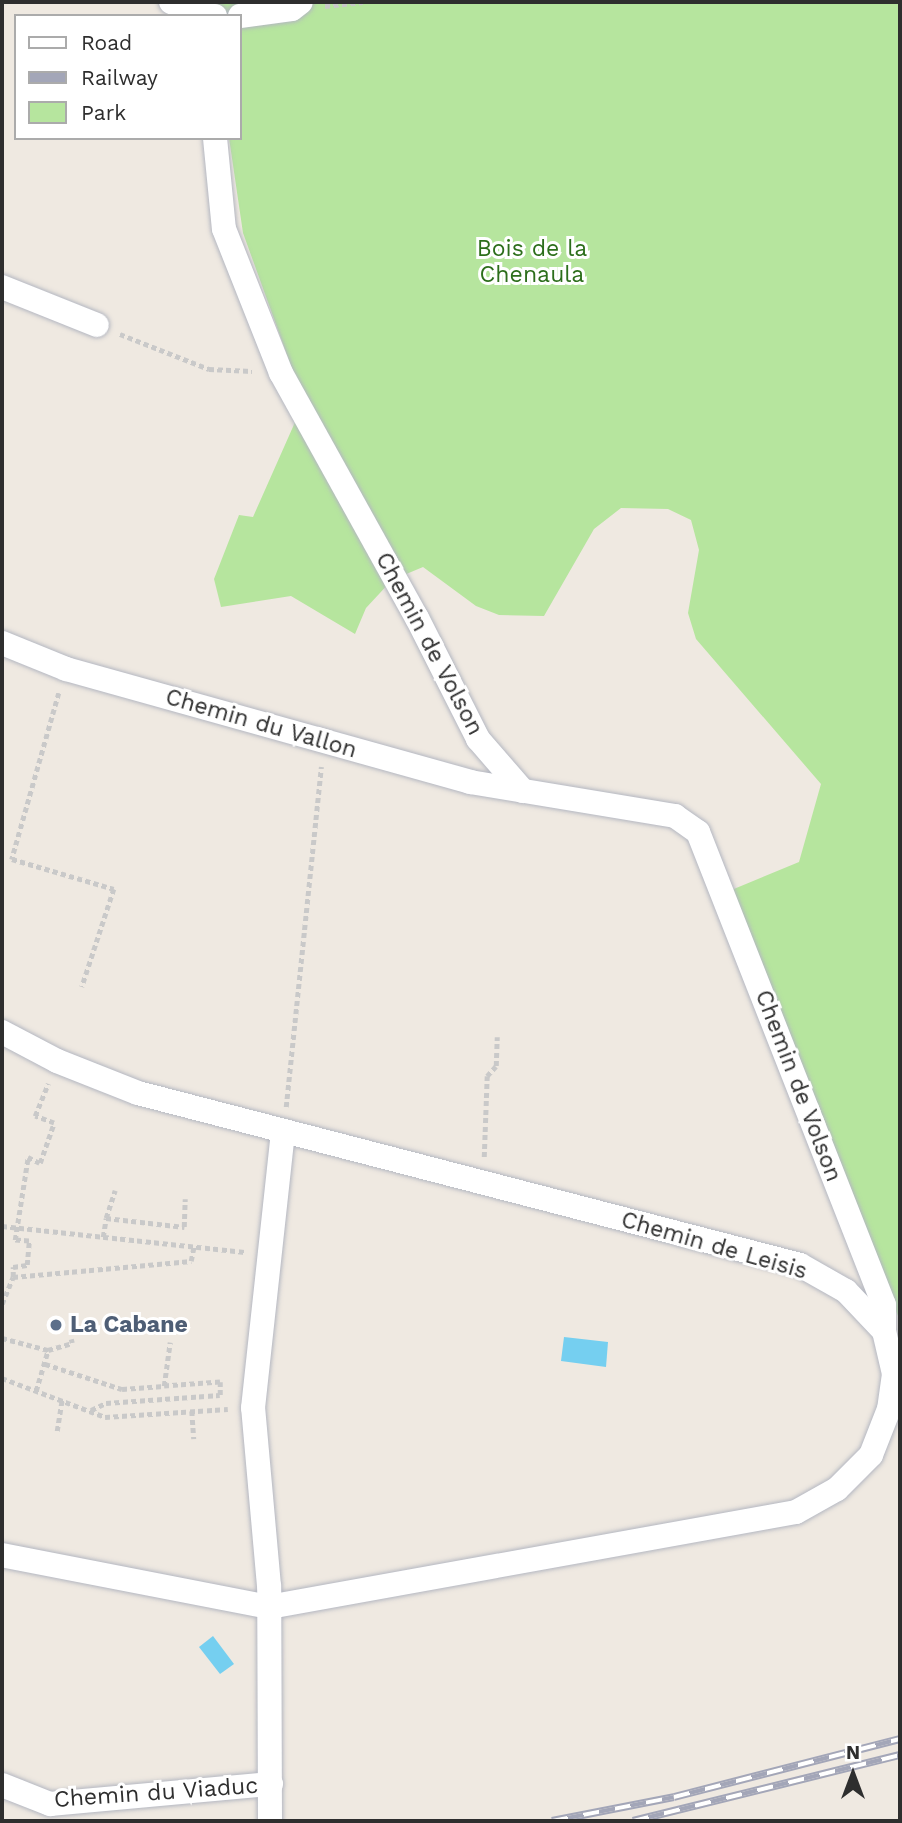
<!DOCTYPE html>
<style>
body{margin:0}
#map{position:relative;width:902px;height:1823px;overflow:hidden;background:#efe9e1;font-family:"Work Sans",sans-serif}
div>[style]{position:absolute}
.green>*{inset:0;background:#b6e59e}
.water>*{inset:0;background:#75cff0}
.path>*{height:4.5px;margin-top:-2.25px;transform-origin:0;background:repeating-linear-gradient(90deg,#c9c9c9 0 5px,transparent 0 8.5px)}
.roads{filter:drop-shadow(0 0 2px #b4b7c1) drop-shadow(0 0 2px #b4b7c1)}
.minor>*{height:24px;margin:-12px;padding:0 12px;transform-origin:12px;border-radius:12px;background:#fff}
.rail>*{height:8px;margin-top:-4px;transform-origin:0;background:repeating-linear-gradient(90deg,#fff 0 16px,#a3a6b8 0 32px);box-sizing:border-box;border-block:2px solid #a3a6b8}
.dots>*{width:19px;height:19px;translate:-50% -50%;box-sizing:border-box;border:4px solid #fff;border-radius:50%}
span{translate:-50% -50%;white-space:nowrap;text-align:center;line-height:1.15;-webkit-text-stroke:6px #fff;paint-order:stroke}
.park-label{font-size:23px;color:#2c6e1b}
.street-label{font-size:23px;color:#2e2e2e}
.service-label{font-size:23px;color:#4e5e75;font-weight:700}
.left{translate:0 -50%;text-align:left}
.frame{position:absolute;inset:0;border:4px solid #2e2e2e;pointer-events:none}
.legend{position:absolute;left:14px;top:14px;width:228px;height:126px;box-sizing:border-box;background:#fff;border:2px solid #ababab;margin:0;padding:9px 12px;list-style:none;font-size:21px;color:#2e2e2e}
.legend li{display:flex;align-items:center;gap:14px;height:35px}
.legend b{width:35px;border:2px solid #ababab}
.north{position:absolute;left:818px;top:1739px;width:70px;height:70px;-webkit-text-stroke:5px #fff;paint-order:stroke;rotate:0deg;font-size:19px;font-weight:700;line-height:28px;text-align:center;color:#2e2e2e}
.north::after{content:'';display:block;margin:auto;width:24px;height:32px;background:#2e2e2e;clip-path:polygon(50% 0,100% 100%,50% 72%,0 100%)}
</style>
<div id="map">
<div class="green">
<div style="clip-path:polygon(209px 2px,900px 2px,900px 1321px,729px 891px,799px 862px,821px 784px,696px 639px,688px 613px,699px 550px,691px 520px,668px 509px,621px 508px,594px 529px,544px 616px,499px 615px,476px 606px,423px 567px,392px 580px,366px 608px,355px 634px,291px 596px,221px 607px,214px 579px,239px 515px,253px 517px,304px 402px,243px 233px,229px 138px,240px 138px,240px 16px,211px 16px)"></div>
</div>
<div class="water">
<div style="clip-path:polygon(564px 1337px,608px 1342px,606px 1367px,561px 1361px)"></div>
<div style="clip-path:polygon(213px 1636px,234px 1664px,220px 1674px,199px 1647px)"></div>
</div>
<div class="path">
<div style="left:325px;top:6px;width:38px;rotate:-6deg"></div>
<div style="left:120px;top:334px;width:96px;rotate:21.5deg"></div>
<div style="left:209px;top:369px;width:43px;rotate:2.7deg"></div>
<div style="left:59px;top:693px;width:173px;rotate:105.8deg"></div>
<div style="left:12px;top:859px;width:106px;rotate:16.4deg"></div>
<div style="left:114px;top:889px;width:103px;rotate:108.1deg"></div>
<div style="left:286px;top:1107px;width:342px;rotate:-84.1deg"></div>
<div style="left:484px;top:1157px;width:81px;rotate:-87.9deg"></div>
<div style="left:487px;top:1076px;width:13px;rotate:-48deg"></div>
<div style="left:496px;top:1066px;width:29px;rotate:-88deg"></div>
<div style="left:106px;top:1218px;width:29px;rotate:-72deg"></div>
<div style="left:2px;top:1226px;width:244px;rotate:6.1deg"></div>
<div style="left:103px;top:1237px;width:19px;rotate:-81deg"></div>
<div style="left:106px;top:1218px;width:79px;rotate:6.6deg"></div>
<div style="left:184px;top:1227px;width:28px;rotate:-88deg"></div>
<div style="left:13px;top:1277px;width:10px;rotate:-90deg"></div>
<div style="left:13px;top:1267px;width:14px;rotate:-8deg"></div>
<div style="left:27px;top:1265px;width:24px;rotate:-85deg"></div>
<div style="left:29px;top:1241px;width:14px;rotate:-176deg"></div>
<div style="left:15px;top:1240px;width:84px;rotate:-81.1deg"></div>
<div style="left:28px;top:1157px;width:13px;rotate:27deg"></div>
<div style="left:40px;top:1163px;width:42px;rotate:-70.7deg"></div>
<div style="left:54px;top:1123px;width:20px;rotate:-160deg"></div>
<div style="left:35px;top:1116px;width:35px;rotate:-68deg"></div>
<div style="left:2px;top:1304px;width:29px;rotate:-68deg"></div>
<div style="left:13px;top:1277px;width:179px;rotate:-5.1deg"></div>
<div style="left:191px;top:1261px;width:15px;rotate:-79deg"></div>
<div style="left:2px;top:1338px;width:48px;rotate:14.6deg"></div>
<div style="left:48px;top:1350px;width:25px;rotate:-16deg"></div>
<div style="left:72px;top:1343px;width:4px;rotate:-104deg"></div>
<div style="left:45px;top:1364px;width:81px;rotate:18deg"></div>
<div style="left:122px;top:1389px;width:42px;rotate:-4.1deg"></div>
<div style="left:164px;top:1386px;width:44px;rotate:-82.2deg"></div>
<div style="left:2px;top:1378px;width:110px;rotate:20.7deg"></div>
<div style="left:105px;top:1417px;width:123px;rotate:-3.7deg"></div>
<div style="left:36px;top:1391px;width:43px;rotate:-73.7deg"></div>
<div style="left:91px;top:1410px;width:17px;rotate:-25deg"></div>
<div style="left:106px;top:1403px;width:114px;rotate:-4deg"></div>
<div style="left:220px;top:1395px;width:13px;rotate:-90deg"></div>
<div style="left:220px;top:1382px;width:56px;rotate:175.9deg"></div>
<div style="left:192px;top:1411px;width:28px;rotate:86deg"></div>
<div style="left:57px;top:1431px;width:31px;rotate:-81deg"></div>
</div>
<div class="roads">
<div class="minor">
<div style="left:171px;top:2px;width:35px;rotate:24deg"></div>
<div style="left:203px;top:16px;width:12px"></div>
<div style="left:240px;top:16px;width:52px;rotate:-7.7deg"></div>
<div style="left:292px;top:9px;width:11px;rotate:-38deg"></div>
<div style="left:215px;top:138px;width:91px;rotate:84.4deg"></div>
<div style="left:224px;top:229px;width:155px;rotate:68.4deg"></div>
<div style="left:281px;top:373px;width:280px;rotate:61deg"></div>
<div style="left:417px;top:618px;width:136px;rotate:63.2deg"></div>
<div style="left:478px;top:739px;width:69px;rotate:49.1deg"></div>
<div style="left:2px;top:287px;width:102px;rotate:21.8deg"></div>
<div style="left:2px;top:643px;width:69px;rotate:22.1deg"></div>
<div style="left:66px;top:669px;width:420px;rotate:15.6deg"></div>
<div style="left:470px;top:782px;width:208px;rotate:9.4deg"></div>
<div style="left:675px;top:816px;width:28px;rotate:35deg"></div>
<div style="left:698px;top:832px;width:508px;rotate:68.53deg"></div>
<div style="left:884px;top:1305px;width:26px;rotate:90deg"></div>
<div style="left:2px;top:1032px;width:62px;rotate:27.8deg"></div>
<div style="left:57px;top:1061px;width:87px;rotate:21.6deg"></div>
<div style="left:138px;top:1093px;width:684px;rotate:14.56deg"></div>
<div style="left:800px;top:1265px;width:53px;rotate:29.5deg"></div>
<div style="left:846px;top:1291px;width:55px;rotate:46.5deg"></div>
<div style="left:884px;top:1331px;width:44px;rotate:76.9deg"></div>
<div style="left:894px;top:1374px;width:35px;rotate:98deg"></div>
<div style="left:889px;top:1409px;width:49px;rotate:111.4deg"></div>
<div style="left:871px;top:1455px;width:48px;rotate:135deg"></div>
<div style="left:837px;top:1489px;width:47px;rotate:150.7deg"></div>
<div style="left:796px;top:1512px;width:535px;rotate:169.78deg"></div>
<div style="left:269px;top:1607px;width:272px;rotate:-169deg"></div>
<div style="left:2px;top:1785px;width:52px;rotate:21.6deg"></div>
<div style="left:50px;top:1804px;width:222px;rotate:-5.2deg"></div>
<div style="left:270px;top:1821px;width:235px;rotate:-90.2deg"></div>
<div style="left:269px;top:1586px;width:179px;rotate:-95.1deg"></div>
<div style="left:253px;top:1408px;width:278px;rotate:-83.8deg"></div>
</div>
</div>
<div class="rail">
<div style="left:552px;top:1821px;width:124px;rotate:-11.1deg"></div>
<div style="left:674px;top:1797px;width:233px;rotate:-14.4deg"></div>
<div style="left:633px;top:1821px;width:275px;rotate:-13.9deg"></div>
</div>
<div class="dots">
<div style="left:56px;top:1325px;background:#5c6f8a"></div>
</div>
<div class="park-label">
<span style="left:532px;top:262px">Bois de la<br>Chenaula</span>
</div>
<div class="street-label">
<span style="left:429px;top:644px;rotate:62deg">Chemin de Volson</span>
<span style="left:261px;top:724px;rotate:16deg">Chemin du Vallon</span>
<span style="left:798px;top:1086px;rotate:69deg">Chemin de Volson</span>
<span style="left:714px;top:1246px;rotate:16deg">Chemin de Leisis</span>
<span style="left:156px;top:1793px;rotate:-4deg">Chemin du Viaduc</span>
</div>
<div class="service-label">
<span class="left" style="left:70px;top:1325px">La Cabane</span>
</div>
<div class="frame"></div>
<ul class="legend">
<li><b style="height:9px;background:#fff"></b>Road</li>
<li><b style="height:9px;background:#a3a6b8"></b>Railway</li>
<li><b style="height:19px;background:#b6e59e"></b>Park</li>
</ul>
<div class="north">N</div>
</div>
